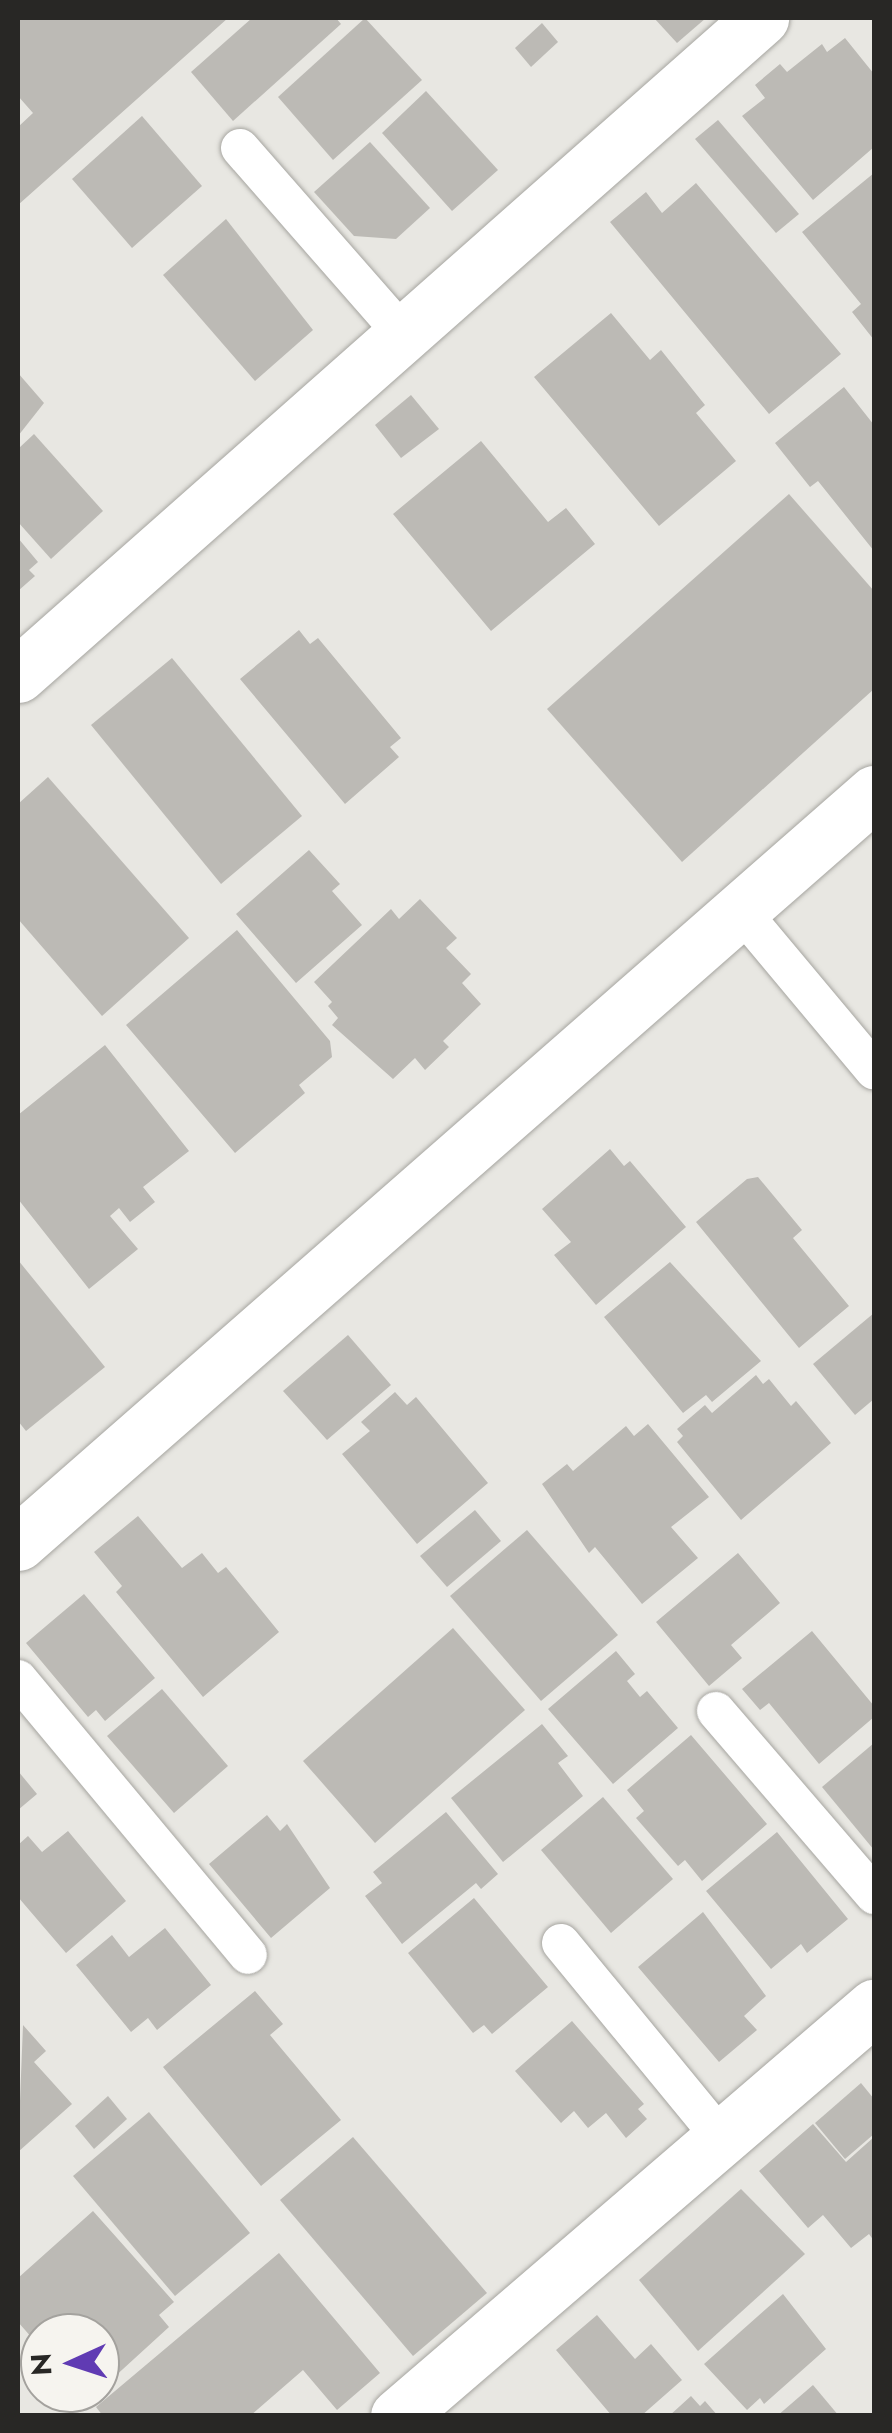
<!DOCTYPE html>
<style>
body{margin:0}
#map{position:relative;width:892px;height:2433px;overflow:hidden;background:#e8e7e2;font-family:Jost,sans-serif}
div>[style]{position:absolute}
.building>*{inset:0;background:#bcbab5}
.roads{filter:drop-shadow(0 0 2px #a6a5a0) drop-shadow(0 0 2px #a6a5a0)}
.lane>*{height:38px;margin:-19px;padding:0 19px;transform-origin:19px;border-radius:19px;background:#fff}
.street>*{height:55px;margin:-27.5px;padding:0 27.5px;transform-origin:27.5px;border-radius:27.5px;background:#fff}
span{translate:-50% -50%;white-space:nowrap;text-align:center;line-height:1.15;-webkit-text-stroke:10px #f6f4ef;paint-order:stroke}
.frame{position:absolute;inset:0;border:20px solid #282725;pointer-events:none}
.north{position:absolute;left:20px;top:2313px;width:100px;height:100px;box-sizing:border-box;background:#f6f4ef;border:2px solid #a4a29e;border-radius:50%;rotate:267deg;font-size:28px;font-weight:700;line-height:40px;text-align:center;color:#282725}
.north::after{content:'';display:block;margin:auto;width:35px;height:45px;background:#603bb3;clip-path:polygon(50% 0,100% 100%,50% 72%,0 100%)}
</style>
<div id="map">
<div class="building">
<div style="clip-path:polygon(18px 18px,228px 18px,18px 205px,18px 127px,33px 113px,18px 96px)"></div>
<div style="clip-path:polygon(252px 18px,336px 18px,341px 24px,233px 121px,191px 72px)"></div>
<div style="clip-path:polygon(365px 18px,422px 80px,333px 160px,278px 97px)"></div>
<div style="clip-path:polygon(654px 18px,706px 18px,677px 43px)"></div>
<div style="clip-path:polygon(542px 23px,558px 42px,531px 67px,515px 48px)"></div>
<div style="clip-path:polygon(845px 38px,874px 74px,874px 147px,813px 200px,742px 116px,765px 98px,755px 85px,780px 64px,787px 72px,822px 44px,827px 52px)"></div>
<div style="clip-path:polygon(426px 91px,498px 170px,452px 211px,382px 133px)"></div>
<div style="clip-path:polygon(142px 116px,202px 186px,132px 248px,72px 179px)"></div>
<div style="clip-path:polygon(718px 120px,799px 214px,776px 233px,695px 139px)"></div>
<div style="clip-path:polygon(370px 142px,430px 208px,396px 239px,354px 236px,314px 192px)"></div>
<div style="clip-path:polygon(874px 173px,874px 340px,852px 312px,861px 304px,802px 232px)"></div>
<div style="clip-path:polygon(696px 183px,841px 354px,769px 414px,610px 222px,646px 192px,662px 213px)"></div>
<div style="clip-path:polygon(226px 219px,313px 330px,255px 381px,163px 275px)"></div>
<div style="clip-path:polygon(611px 313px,650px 360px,661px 350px,705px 405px,696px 413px,736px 461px,659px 526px,534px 377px)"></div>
<div style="clip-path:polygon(18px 373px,44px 403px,18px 436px)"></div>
<div style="clip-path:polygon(844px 387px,874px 425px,874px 551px,818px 481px,810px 487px,775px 443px)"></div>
<div style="clip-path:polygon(411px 395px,439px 429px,401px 458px,375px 425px)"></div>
<div style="clip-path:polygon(34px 434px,103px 511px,51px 559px,18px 522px,18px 449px)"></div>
<div style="clip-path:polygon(481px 441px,548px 522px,566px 508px,595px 544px,491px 631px,393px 514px)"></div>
<div style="clip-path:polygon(789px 494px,874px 591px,874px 689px,682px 862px,547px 709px)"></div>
<div style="clip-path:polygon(18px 538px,38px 562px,29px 570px,35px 576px,18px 591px)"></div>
<div style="clip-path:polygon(299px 630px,310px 644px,318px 638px,401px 738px,390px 747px,399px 757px,345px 804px,240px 679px)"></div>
<div style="clip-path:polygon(172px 658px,302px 816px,221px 884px,91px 725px)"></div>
<div style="clip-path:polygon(48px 777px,189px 938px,102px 1016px,18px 919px,18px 804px)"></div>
<div style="clip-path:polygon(309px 850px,340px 884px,332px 891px,362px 925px,296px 983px,236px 914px)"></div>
<div style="clip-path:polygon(420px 899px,457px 938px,446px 948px,471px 974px,462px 983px,481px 1004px,443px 1041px,449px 1047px,425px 1070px,415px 1058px,393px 1079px,332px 1025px,338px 1018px,328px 1006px,332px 1002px,314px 982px,391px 909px,399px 919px)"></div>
<div style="clip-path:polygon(237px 930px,330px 1041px,332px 1057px,299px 1085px,305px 1093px,235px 1153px,126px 1025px)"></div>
<div style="clip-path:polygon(105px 1045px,189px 1151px,143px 1187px,155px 1202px,130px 1222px,119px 1208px,110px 1216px,138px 1249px,89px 1289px,18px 1199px,18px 1115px)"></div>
<div style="clip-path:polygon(610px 1149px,624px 1166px,630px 1161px,686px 1227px,596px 1305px,554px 1255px,571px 1242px,542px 1209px)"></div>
<div style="clip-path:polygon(758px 1177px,802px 1230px,793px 1238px,849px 1306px,799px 1348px,696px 1222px,747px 1179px)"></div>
<div style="clip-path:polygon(18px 1260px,105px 1367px,26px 1431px,18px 1421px)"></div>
<div style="clip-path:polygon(670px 1262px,761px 1361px,712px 1402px,706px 1395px,683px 1413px,604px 1317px)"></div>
<div style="clip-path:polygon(874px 1313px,874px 1399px,855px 1415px,813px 1364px)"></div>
<div style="clip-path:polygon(348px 1335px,391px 1385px,327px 1440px,283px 1391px)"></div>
<div style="clip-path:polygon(756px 1375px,763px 1384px,769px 1379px,791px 1406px,796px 1401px,831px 1443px,741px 1520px,677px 1442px,683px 1436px,677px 1429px,705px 1405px,712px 1413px)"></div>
<div style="clip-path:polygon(395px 1392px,407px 1405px,416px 1397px,488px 1483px,417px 1544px,342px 1454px,370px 1431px,361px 1422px)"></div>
<div style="clip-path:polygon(648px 1424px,709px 1497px,671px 1527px,698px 1558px,642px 1604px,595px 1547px,589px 1553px,542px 1484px,567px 1464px,573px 1471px,626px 1426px,634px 1436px)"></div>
<div style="clip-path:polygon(475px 1510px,501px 1541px,447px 1587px,420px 1556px)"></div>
<div style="clip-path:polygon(138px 1516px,182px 1568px,202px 1553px,218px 1573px,226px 1567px,279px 1632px,203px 1697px,116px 1592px,122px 1586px,94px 1552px)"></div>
<div style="clip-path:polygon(527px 1530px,618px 1635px,541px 1701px,450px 1596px)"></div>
<div style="clip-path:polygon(738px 1553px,780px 1603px,731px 1645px,742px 1658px,709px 1686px,656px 1622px)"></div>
<div style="clip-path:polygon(84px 1594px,155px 1678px,105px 1721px,96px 1710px,88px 1717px,26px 1643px)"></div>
<div style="clip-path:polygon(453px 1628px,525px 1710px,375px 1843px,303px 1761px)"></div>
<div style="clip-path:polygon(812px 1631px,874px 1706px,874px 1717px,819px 1764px,769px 1703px,760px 1710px,742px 1689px)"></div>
<div style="clip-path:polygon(616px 1651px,635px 1674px,627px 1681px,640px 1697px,647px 1691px,678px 1728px,613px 1784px,548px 1709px)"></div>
<div style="clip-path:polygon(162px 1689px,228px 1766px,174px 1813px,107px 1736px)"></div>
<div style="clip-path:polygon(542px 1724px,568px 1756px,558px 1763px,583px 1796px,503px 1862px,451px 1798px)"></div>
<div style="clip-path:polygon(691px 1735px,767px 1824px,702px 1881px,685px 1860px,678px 1866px,636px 1818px,644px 1811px,627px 1790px)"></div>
<div style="clip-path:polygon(874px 1743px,874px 1850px,822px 1787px)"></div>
<div style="clip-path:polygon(18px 1771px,37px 1794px,18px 1810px)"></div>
<div style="clip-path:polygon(603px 1797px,673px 1879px,611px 1933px,541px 1850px)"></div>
<div style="clip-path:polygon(446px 1812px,498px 1874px,481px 1889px,476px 1883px,402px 1944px,365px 1896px,382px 1883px,373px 1872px)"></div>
<div style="clip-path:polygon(267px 1815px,280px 1831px,287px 1824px,330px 1888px,271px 1938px,209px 1864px)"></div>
<div style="clip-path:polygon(68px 1831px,126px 1901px,66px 1953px,18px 1897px,18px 1845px,28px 1836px,42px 1852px)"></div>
<div style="clip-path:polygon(777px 1832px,848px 1919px,807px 1953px,801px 1944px,771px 1969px,706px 1891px)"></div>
<div style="clip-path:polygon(474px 1898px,548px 1987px,492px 2034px,484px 2025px,473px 2033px,408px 1953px)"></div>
<div style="clip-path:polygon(703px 1912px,766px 1996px,744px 2016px,757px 2030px,719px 2062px,638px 1967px)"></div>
<div style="clip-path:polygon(165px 1928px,211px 1985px,157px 2030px,148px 2018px,131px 2032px,76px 1965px,112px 1935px,129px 1957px)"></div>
<div style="clip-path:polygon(255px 1991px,283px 2024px,270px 2035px,341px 2120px,261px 2186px,163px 2067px)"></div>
<div style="clip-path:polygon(572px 2021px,644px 2104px,638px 2109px,647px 2119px,626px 2138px,606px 2113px,588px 2128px,574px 2111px,561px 2123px,515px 2071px)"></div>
<div style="clip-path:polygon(23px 2025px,46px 2051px,34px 2062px,72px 2104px,18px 2152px)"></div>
<div style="clip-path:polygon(861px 2083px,874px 2099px,874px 2134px,845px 2159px,815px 2123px)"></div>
<div style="clip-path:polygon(108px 2096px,127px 2119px,94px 2149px,75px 2126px)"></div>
<div style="clip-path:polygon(149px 2112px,250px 2233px,175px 2296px,73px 2176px)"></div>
<div style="clip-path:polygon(813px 2124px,846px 2162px,874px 2137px,874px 2241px,869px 2234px,851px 2248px,823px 2215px,808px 2228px,759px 2171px)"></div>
<div style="clip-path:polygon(353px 2137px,487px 2293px,413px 2356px,280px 2200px)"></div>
<div style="clip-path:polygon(741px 2189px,805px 2254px,698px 2351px,639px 2280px)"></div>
<div style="clip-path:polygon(93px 2211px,174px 2302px,159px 2315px,169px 2327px,100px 2390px,100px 2333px,40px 2333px,40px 2347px,18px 2322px,18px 2278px)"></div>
<div style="clip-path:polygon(279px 2253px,380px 2373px,337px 2410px,303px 2370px,250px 2416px,103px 2416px,96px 2407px)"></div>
<div style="clip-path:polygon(783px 2294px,826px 2349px,764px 2404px,760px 2398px,747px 2410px,704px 2364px)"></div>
<div style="clip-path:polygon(597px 2315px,635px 2359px,651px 2344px,682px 2380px,641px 2416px,612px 2416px,556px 2350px)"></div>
<div style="clip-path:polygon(813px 2385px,839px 2416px,777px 2416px)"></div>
<div style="clip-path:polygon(691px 2396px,700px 2406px,705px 2401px,718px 2416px,669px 2416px)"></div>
</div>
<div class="roads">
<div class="lane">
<div style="left:240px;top:148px;width:247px;rotate:48.8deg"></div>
<div style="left:740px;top:910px;width:209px;rotate:50.1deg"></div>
<div style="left:18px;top:1679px;width:359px;rotate:50.2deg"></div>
<div style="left:716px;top:1711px;width:243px;rotate:49.3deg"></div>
<div style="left:561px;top:1943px;width:252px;rotate:50.6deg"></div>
</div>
<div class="street">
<div style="left:18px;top:675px;width:992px;rotate:-41.48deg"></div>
<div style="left:18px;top:1543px;width:1138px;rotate:-41.22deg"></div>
<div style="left:398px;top:2416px;width:628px;rotate:-40.67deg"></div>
</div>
</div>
<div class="frame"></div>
<div class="north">N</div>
</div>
